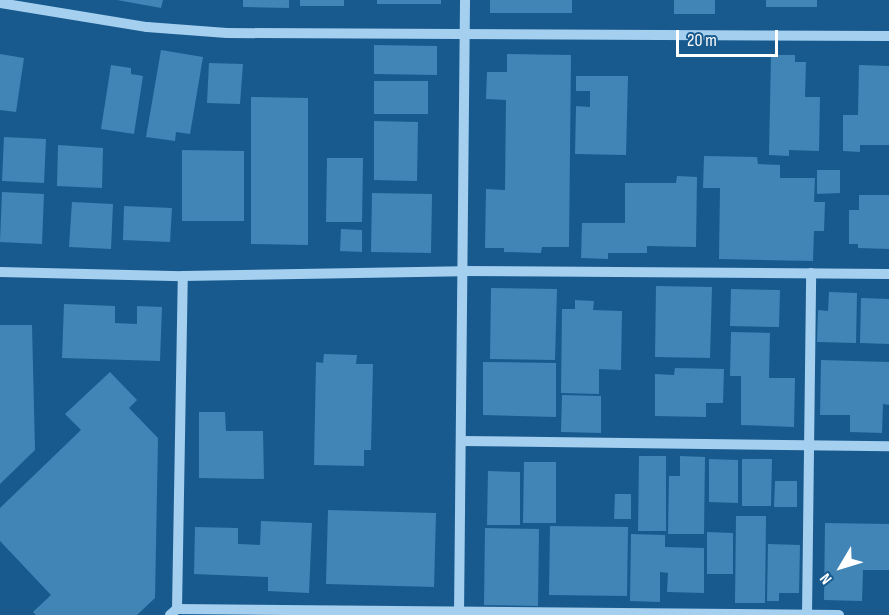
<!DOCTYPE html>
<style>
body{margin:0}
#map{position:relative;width:889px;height:615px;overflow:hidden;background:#185a8e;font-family:"Sofia Sans Condensed",sans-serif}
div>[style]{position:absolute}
.building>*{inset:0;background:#4184b6}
.minor>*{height:10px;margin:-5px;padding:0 5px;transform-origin:5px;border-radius:5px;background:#a4cfef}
span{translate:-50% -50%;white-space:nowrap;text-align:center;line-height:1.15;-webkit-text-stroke:6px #185a8e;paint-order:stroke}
.north{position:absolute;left:811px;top:537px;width:60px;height:60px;-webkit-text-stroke:4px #185a8e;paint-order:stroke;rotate:232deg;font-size:16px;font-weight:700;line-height:24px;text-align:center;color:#fff}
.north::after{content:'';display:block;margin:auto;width:21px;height:27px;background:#fff;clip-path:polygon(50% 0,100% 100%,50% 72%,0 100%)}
.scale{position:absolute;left:676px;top:30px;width:102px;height:27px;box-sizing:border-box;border:3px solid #fff;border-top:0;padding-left:8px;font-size:18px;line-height:21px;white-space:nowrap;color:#fff;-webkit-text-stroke:4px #185a8e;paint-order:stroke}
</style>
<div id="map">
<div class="building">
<div style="clip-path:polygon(117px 0,163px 0,161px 8px)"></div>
<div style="clip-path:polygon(243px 0,289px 0,289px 8px,243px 7px)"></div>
<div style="clip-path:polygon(300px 0,344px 0,344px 6px,300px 6px)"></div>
<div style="clip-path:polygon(377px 0,441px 0,441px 4px,377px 4px)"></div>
<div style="clip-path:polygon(490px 0,572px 0,572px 13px,490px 13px)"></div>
<div style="clip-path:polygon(674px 0,715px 0,715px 14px,674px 14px)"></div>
<div style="clip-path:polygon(766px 0,817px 0,817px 7px,766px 7px)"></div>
<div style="clip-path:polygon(374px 45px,437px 46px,437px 75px,374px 74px)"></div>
<div style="clip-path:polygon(161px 50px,203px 57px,190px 134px,176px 132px,175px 141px,146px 137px)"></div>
<div style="clip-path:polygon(0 54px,24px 58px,16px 112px,0 110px)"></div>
<div style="clip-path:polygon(507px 54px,571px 55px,569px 247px,542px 247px,541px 253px,504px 252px,504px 248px,485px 248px,486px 189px,505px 190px,506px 100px,486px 99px,487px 72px,507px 72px)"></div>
<div style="clip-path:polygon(771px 55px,795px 55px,795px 62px,806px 62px,805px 97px,820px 97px,819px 151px,789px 150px,789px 156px,769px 155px)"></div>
<div style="clip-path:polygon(209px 63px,243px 64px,240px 104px,207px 103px)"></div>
<div style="clip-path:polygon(111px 65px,131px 68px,131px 74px,143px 76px,134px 134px,101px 129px)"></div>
<div style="clip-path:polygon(859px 65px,889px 66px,889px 145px,860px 145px,860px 152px,843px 151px,843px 115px,858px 115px)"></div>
<div style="clip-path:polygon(576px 76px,628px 76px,626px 155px,575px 154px,576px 106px,590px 107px,590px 91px,576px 91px)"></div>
<div style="clip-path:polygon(374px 81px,428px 81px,428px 114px,374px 114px)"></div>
<div style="clip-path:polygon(251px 97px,308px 98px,308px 245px,251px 244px)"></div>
<div style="clip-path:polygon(374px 121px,418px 122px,417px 181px,374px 180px)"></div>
<div style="clip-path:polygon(4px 137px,46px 139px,44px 183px,2px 181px)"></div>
<div style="clip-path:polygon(58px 145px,103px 148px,102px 188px,57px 186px)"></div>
<div style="clip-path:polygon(182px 150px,244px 151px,244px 221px,182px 221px)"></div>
<div style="clip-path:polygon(704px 156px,757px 157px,758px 164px,780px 165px,780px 178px,815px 178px,814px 202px,825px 202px,824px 231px,814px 231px,813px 261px,719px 259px,720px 188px,703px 188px)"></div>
<div style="clip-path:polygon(327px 158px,363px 158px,362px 222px,326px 222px)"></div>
<div style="clip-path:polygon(817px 170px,840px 170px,840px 193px,817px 194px)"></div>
<div style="clip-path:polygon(677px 176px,697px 177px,696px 247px,647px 246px,647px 253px,608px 253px,608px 259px,581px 258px,582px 223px,625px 223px,625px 183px,676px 183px)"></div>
<div style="clip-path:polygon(2px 192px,44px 194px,42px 244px,0 242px)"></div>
<div style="clip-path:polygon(372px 193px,432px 194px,431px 253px,371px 252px)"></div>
<div style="clip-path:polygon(859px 195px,889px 195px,889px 249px,858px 248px,858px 244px,849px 244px,849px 210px,859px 210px)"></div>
<div style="clip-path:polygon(72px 202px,113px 204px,111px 249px,69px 247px)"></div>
<div style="clip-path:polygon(124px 206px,172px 208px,170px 242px,123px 240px)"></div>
<div style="clip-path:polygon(341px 229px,362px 230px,362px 252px,340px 251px)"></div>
<div style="clip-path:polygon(656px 286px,712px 287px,710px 358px,655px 357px)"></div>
<div style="clip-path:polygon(491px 288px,557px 289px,555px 360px,490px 359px)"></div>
<div style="clip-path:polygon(731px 289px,780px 290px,779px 327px,730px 326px)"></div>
<div style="clip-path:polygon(829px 292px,857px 293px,856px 343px,817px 342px,818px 310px,828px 311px)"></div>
<div style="clip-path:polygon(861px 298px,889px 299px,889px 344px,860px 343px)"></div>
<div style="clip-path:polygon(575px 300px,594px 301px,593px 310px,622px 311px,621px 370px,599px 369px,599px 394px,561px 393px,562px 309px,575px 309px)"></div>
<div style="clip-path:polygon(64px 304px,115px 306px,115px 323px,137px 324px,137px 306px,162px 307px,160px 361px,62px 358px)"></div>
<div style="clip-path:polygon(0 325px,32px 325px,35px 450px,0 484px)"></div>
<div style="clip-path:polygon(731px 332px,770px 333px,769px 378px,795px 378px,794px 427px,741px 425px,741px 376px,730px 376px)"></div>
<div style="clip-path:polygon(324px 354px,357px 355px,356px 364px,373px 364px,371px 450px,364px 450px,364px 466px,314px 465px,316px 362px,323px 363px)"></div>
<div style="clip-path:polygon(821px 360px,889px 362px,889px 405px,883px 404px,882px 433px,850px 432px,850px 415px,820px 415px)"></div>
<div style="clip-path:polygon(483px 362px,556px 363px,556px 417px,483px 415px)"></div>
<div style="clip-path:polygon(675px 368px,724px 369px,723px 403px,706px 403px,706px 417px,655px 416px,655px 374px,674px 375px)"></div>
<div style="clip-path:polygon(110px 372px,137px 400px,129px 408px,158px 438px,155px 598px,137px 615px,36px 615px,33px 612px,51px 595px,0 541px,0 508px,81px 430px,65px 414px)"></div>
<div style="clip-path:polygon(562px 395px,601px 396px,601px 433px,561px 432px)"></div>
<div style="clip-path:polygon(199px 412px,225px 412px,226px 431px,263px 431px,264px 479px,199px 478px)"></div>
<div style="clip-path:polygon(639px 456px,666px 456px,666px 531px,638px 531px)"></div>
<div style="clip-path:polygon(680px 456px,705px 457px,704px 534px,668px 534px,669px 476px,680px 476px)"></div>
<div style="clip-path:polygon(709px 459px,738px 460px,738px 503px,709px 502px)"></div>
<div style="clip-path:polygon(742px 459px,772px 459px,771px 506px,742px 506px)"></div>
<div style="clip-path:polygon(524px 462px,556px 462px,556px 523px,523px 523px)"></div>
<div style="clip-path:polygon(488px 471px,520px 472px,520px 525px,487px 525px)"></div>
<div style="clip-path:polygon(775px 481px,797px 481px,797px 507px,774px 507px)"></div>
<div style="clip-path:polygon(615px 494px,631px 494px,631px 519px,614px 519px)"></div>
<div style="clip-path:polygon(328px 510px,436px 513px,434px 587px,326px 584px)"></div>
<div style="clip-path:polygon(736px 516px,766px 516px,765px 603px,735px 603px)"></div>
<div style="clip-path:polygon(261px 521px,312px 523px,309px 593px,268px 591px,268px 577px,194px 574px,195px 527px,238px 528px,238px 544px,260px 545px)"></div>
<div style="clip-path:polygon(825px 523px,889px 524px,889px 570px,863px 570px,862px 601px,824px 600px)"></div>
<div style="clip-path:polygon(550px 526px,628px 527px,627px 596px,549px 595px)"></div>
<div style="clip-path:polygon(485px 528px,539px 529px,538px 606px,484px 605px)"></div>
<div style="clip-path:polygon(707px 532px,733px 533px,733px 574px,707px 574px)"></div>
<div style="clip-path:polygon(631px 534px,665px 535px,665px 547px,704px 548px,704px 593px,667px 592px,668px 573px,660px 572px,660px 602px,630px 601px)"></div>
<div style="clip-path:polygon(768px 544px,800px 545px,799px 593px,779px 593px,779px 601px,767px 601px)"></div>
</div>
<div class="minor">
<div style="left:0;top:3px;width:149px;rotate:9.3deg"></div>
<div style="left:147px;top:27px;width:80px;rotate:4.3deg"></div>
<div style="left:227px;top:33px;width:662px;rotate:0.26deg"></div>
<div style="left:0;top:272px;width:183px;rotate:1.3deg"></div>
<div style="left:183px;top:276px;width:279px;rotate:-1deg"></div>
<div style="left:462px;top:271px;width:427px;rotate:0.4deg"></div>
<div style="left:461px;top:441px;width:428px;rotate:0.7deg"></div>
<div style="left:177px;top:609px;width:333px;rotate:-89deg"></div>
<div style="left:170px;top:615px;width:9px;rotate:-41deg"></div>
<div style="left:177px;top:609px;width:662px;rotate:0.52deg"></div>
<div style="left:459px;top:615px;width:615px;rotate:-89.44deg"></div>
<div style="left:807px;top:615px;width:342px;rotate:-89.3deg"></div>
</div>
<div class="north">N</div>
<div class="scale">20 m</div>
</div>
